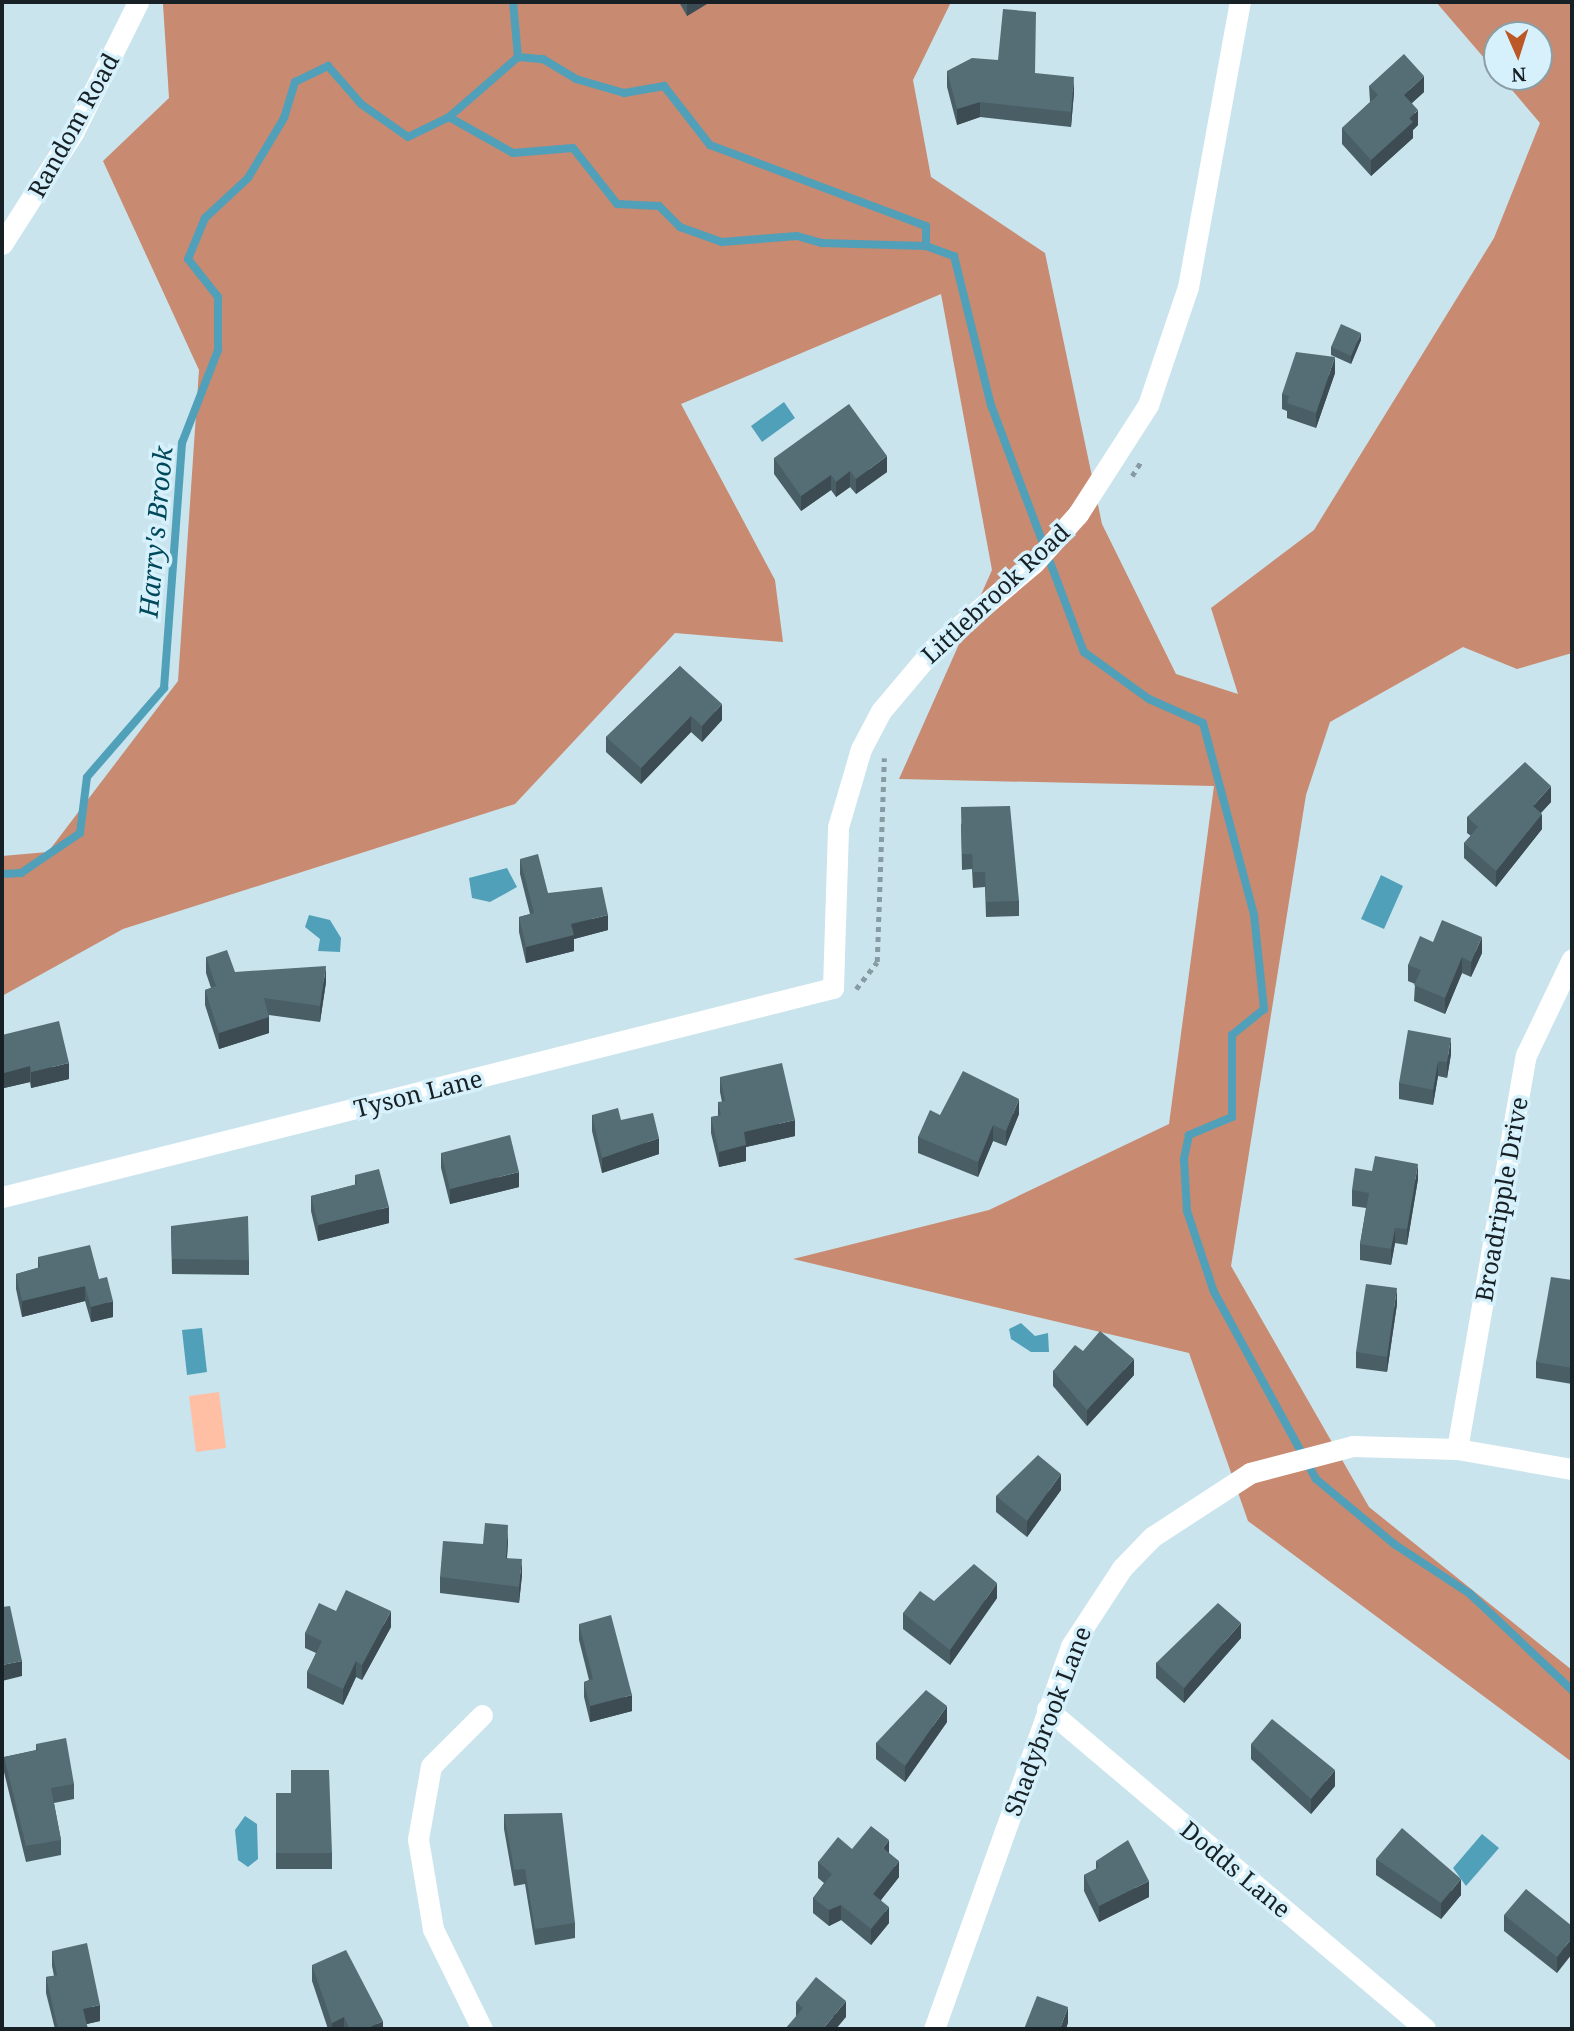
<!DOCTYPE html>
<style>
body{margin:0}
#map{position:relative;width:1574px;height:2031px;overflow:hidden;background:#c9e4ed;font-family:"Noto Serif",serif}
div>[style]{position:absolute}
.green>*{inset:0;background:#febfa5}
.forest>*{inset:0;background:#c88a70}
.water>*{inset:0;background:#51a0b9}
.stream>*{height:8px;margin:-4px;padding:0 4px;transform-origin:4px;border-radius:4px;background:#51a0b9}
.path>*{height:4.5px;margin-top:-2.25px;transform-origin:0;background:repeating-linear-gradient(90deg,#879ba2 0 5px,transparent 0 10px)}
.minor>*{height:21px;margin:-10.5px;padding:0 10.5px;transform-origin:10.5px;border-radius:10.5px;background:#fff}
.wall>*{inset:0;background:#495e65}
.shaded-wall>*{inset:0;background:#3c4c52}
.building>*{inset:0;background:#556d75}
span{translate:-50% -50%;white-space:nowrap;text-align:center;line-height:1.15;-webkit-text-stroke:7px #d6f1fb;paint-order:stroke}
.street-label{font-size:24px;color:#172125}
.water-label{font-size:26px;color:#00495b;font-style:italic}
.frame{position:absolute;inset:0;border:4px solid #172125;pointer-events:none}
.north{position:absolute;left:1483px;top:21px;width:70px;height:70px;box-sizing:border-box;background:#d6f1fb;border:2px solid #8a9ea5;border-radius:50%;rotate:177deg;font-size:19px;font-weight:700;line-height:28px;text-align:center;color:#172125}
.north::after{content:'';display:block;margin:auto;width:24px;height:32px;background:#bc5726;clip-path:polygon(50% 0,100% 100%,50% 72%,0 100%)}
</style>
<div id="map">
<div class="green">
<div style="clip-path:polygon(219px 1392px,226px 1448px,196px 1452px,189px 1396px)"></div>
</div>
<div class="forest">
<div style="clip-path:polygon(951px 2px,913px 80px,931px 177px,1045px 253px,1102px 524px,1176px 674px,1238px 694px,1211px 608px,1314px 530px,1494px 238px,1540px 123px,1501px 77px,1539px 77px,1539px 35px,1497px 35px,1497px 73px,1436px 2px,1572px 2px,1572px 653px,1517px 669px,1463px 647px,1330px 722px,1306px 795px,1231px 1266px,1369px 1507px,1572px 1670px,1572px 1762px,1248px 1521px,1189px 1353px,793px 1259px,989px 1210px,1169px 1124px,1214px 786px,899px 779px,992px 570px,941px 294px,681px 404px,775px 580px,783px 642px,675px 633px,515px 804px,123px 929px,2px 996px,2px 856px,48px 852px,178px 681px,199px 370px,103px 161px,169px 98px,163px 4px)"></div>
</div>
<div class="water">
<div style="clip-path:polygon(784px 402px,795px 418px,762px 442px,751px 426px)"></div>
<div style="clip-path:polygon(507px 868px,517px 887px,490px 902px,472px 898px,469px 878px)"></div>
<div style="clip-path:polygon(1381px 875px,1403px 886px,1384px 929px,1361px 919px)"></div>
<div style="clip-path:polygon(309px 915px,330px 920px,341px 938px,340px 952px,318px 951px,320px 939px,305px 927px)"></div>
<div style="clip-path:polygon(1021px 1323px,1035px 1336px,1048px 1333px,1049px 1352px,1031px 1352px,1011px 1339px,1009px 1329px)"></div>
<div style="clip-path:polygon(202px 1328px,207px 1372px,187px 1375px,182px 1330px)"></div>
<div style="clip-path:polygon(245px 1816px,257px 1824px,258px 1859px,248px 1867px,238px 1860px,235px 1830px)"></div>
<div style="clip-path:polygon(1482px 1834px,1499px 1848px,1466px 1886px,1453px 1868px)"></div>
</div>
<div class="stream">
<div style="left:518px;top:57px;width:25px;rotate:5deg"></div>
<div style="left:543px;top:59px;width:39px;rotate:31deg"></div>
<div style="left:576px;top:79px;width:50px;rotate:16.3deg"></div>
<div style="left:624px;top:93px;width:41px;rotate:-9.9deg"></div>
<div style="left:664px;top:86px;width:75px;rotate:52.1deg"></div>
<div style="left:710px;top:145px;width:231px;rotate:20.6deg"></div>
<div style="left:926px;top:226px;width:20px;rotate:90deg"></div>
<div style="left:926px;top:246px;width:30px;rotate:20deg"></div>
<div style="left:954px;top:256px;width:154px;rotate:76.1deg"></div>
<div style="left:991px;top:405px;width:264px;rotate:69.4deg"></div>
<div style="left:1084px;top:652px;width:80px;rotate:35.9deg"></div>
<div style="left:1149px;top:699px;width:59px;rotate:24deg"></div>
<div style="left:1203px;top:723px;width:199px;rotate:75.1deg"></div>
<div style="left:1254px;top:915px;width:95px;rotate:83.9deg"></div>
<div style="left:1264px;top:1009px;width:41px;rotate:140.9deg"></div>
<div style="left:1232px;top:1035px;width:82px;rotate:90deg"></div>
<div style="left:1232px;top:1117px;width:47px;rotate:157.3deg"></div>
<div style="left:1189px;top:1135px;width:25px;rotate:102deg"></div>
<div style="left:1184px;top:1159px;width:52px;rotate:86.7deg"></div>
<div style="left:1187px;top:1211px;width:85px;rotate:71.6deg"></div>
<div style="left:1214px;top:1292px;width:213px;rotate:61.4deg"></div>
<div style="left:1316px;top:1479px;width:102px;rotate:39.8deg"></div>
<div style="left:1394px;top:1544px;width:91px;rotate:33.3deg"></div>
<div style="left:1470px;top:1594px;width:140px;rotate:43.3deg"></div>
<div style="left:449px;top:117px;width:73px;rotate:29.4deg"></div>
<div style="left:513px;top:153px;width:60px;rotate:-4.8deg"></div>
<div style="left:573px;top:148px;width:71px;rotate:51.8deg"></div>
<div style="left:617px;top:204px;width:42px;rotate:2.7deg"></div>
<div style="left:659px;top:206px;width:30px;rotate:45deg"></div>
<div style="left:680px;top:227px;width:45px;rotate:19.7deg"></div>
<div style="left:722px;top:242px;width:75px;rotate:-4.6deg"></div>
<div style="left:797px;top:236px;width:26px;rotate:16deg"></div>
<div style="left:822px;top:243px;width:104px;rotate:1.7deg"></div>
<div style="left:2px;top:874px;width:19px;rotate:-3deg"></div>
<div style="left:21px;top:873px;width:71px;rotate:-34.1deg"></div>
<div style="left:80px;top:833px;width:56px;rotate:-82.9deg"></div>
<div style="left:87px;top:777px;width:118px;rotate:-49.1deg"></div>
<div style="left:164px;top:688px;width:246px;rotate:-85.8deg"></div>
<div style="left:182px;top:443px;width:100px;rotate:-68.8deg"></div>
<div style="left:218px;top:350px;width:53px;rotate:-90deg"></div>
<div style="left:218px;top:297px;width:48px;rotate:-128.3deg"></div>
<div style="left:188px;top:259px;width:44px;rotate:-67.5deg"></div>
<div style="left:205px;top:218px;width:59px;rotate:-42.9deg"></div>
<div style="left:248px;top:178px;width:70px;rotate:-59deg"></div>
<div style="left:284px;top:118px;width:38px;rotate:-73deg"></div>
<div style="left:295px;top:82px;width:37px;rotate:-26deg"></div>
<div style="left:328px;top:66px;width:50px;rotate:49deg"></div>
<div style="left:361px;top:104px;width:57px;rotate:35.1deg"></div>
<div style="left:408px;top:137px;width:46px;rotate:-26deg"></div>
<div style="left:449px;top:117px;width:91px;rotate:-41deg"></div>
<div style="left:518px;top:57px;width:55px;rotate:-95.2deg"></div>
</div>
<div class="path">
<div style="left:1132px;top:476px;width:19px;rotate:-58deg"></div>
<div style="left:856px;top:989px;width:34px;rotate:-52deg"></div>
<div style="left:877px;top:962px;width:204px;rotate:-88deg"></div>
</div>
<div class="minor">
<div style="left:2px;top:244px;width:132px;rotate:-57.4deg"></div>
<div style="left:73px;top:133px;width:146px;rotate:-63.6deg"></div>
<div style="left:2px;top:1197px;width:857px;rotate:-14.12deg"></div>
<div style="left:833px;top:988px;width:161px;rotate:-88.2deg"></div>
<div style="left:838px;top:827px;width:81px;rotate:-73.6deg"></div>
<div style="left:861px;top:749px;width:43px;rotate:-62.2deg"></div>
<div style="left:881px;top:711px;width:85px;rotate:-49.8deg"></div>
<div style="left:936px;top:646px;width:128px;rotate:-40.3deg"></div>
<div style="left:1034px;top:563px;width:66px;rotate:-48.1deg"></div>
<div style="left:1078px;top:514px;width:130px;rotate:-57.3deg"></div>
<div style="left:1148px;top:405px;width:125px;rotate:-71.3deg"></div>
<div style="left:1188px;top:287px;width:290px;rotate:-79.7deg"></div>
<div style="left:1457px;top:1449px;width:400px;rotate:-80.1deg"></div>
<div style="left:1526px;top:1055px;width:106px;rotate:-64.4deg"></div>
<div style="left:1047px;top:1709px;width:495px;rotate:40.2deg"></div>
<div style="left:482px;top:2029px;width:111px;rotate:-116.1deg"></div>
<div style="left:433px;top:1929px;width:91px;rotate:-99.5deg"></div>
<div style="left:418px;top:1839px;width:74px;rotate:-79.9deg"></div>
<div style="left:431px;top:1766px;width:72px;rotate:-45deg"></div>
<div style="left:934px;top:2029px;width:407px;rotate:-70.3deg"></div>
<div style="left:1071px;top:1646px;width:93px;rotate:-56.8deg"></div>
<div style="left:1122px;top:1568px;width:43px;rotate:-45.9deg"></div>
<div style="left:1152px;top:1537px;width:117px;rotate:-33.1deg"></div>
<div style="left:1250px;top:1473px;width:106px;rotate:-14.7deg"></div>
<div style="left:1353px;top:1446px;width:104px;rotate:1.7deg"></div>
<div style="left:1457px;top:1449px;width:117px;rotate:9.9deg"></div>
</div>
<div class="wall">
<div style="clip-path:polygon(679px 2px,710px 2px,687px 16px)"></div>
<div style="clip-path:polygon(947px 71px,1035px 73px,1074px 92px,1071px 127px,980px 117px,957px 125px,947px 87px)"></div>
<div style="clip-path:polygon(1369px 86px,1424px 92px,1412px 103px,1418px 125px,1413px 130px,1413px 138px,1371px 176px,1342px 144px,1342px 128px,1370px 102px)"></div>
<div style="clip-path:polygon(1361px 340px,1351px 364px,1331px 355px,1331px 347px)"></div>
<div style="clip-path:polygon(1335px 373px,1316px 428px,1287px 418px,1287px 411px,1282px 409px,1282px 394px)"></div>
<div style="clip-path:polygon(774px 458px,887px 472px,856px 494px,850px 487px,836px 497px,831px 490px,801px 511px,774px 474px)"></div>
<div style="clip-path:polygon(680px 666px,722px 720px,702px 742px,691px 732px,641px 784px,606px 752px,606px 737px)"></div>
<div style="clip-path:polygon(1551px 802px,1541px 813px,1542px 829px,1496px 887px,1464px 858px,1464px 843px,1471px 836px,1467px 833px,1467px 817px)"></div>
<div style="clip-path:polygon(961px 823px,1019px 901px,1019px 916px,986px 917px,985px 887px,973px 888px,972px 869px,962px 870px)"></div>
<div style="clip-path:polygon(520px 859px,548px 893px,608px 930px,574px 939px,574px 951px,526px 963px,519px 932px,519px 917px,530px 914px,520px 874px)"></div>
<div style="clip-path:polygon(1433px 942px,1482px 953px,1471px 977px,1462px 973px,1445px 1014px,1414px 1001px,1415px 984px,1408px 981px,1408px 965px)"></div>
<div style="clip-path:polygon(206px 957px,235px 972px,326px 982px,320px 1022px,269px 1015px,269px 1033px,219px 1049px,205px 1005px,205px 990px,211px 988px,206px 973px)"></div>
<div style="clip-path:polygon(2px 1035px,69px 1079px,31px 1088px,30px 1082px,4px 1088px,2px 1078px)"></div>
<div style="clip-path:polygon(1451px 1054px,1447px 1078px,1438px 1076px,1433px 1105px,1399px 1099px,1399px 1083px)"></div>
<div style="clip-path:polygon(720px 1077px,795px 1136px,746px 1147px,746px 1161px,719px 1167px,711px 1133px,711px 1117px,718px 1116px,718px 1102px,722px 1102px,720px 1092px)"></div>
<div style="clip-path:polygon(1019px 1114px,1006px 1146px,993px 1141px,978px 1177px,918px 1153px,918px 1137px,940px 1115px)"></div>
<div style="clip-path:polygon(592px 1115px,621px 1120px,659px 1154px,602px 1173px,592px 1131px)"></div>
<div style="clip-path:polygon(441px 1153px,519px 1187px,450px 1204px,441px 1168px)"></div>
<div style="clip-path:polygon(355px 1175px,389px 1223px,318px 1241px,311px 1211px,311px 1196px,355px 1185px)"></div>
<div style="clip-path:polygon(1418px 1179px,1407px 1245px,1395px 1243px,1391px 1265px,1360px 1260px,1360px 1244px,1366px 1208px,1352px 1206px,1352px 1190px)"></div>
<div style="clip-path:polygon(171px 1226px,249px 1260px,249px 1275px,172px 1274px)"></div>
<div style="clip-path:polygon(38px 1257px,99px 1279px,113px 1317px,91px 1322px,85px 1301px,22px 1317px,16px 1289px,16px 1274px,38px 1268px)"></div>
<div style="clip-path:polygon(1572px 1280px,1572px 1384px,1536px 1378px,1536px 1362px)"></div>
<div style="clip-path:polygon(1397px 1304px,1387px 1372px,1356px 1368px,1356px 1352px)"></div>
<div style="clip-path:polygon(1083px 1351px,1134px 1375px,1087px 1426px,1053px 1386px,1053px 1371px)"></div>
<div style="clip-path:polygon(1061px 1490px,1027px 1537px,996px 1512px,996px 1496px)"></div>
<div style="clip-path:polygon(508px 1541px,507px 1558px,522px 1575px,519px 1603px,440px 1593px,440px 1577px,483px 1544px)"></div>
<div style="clip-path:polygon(997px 1598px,950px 1665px,903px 1629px,903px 1613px)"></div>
<div style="clip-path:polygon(336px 1611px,391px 1627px,362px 1680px,356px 1677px,343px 1705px,307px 1688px,307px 1672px,316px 1653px,305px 1648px,305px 1633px)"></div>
<div style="clip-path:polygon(579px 1624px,632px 1711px,590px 1722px,584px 1697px,584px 1682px,589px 1680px,579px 1640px)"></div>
<div style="clip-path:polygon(1241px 1638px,1184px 1703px,1156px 1678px,1156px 1663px)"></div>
<div style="clip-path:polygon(947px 1722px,905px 1782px,876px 1759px,876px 1743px)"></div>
<div style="clip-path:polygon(36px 1744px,74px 1784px,74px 1799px,54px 1803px,61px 1840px,61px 1855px,26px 1862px,4px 1772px,4px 1757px,36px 1750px)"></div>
<div style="clip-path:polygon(1251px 1744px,1335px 1786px,1311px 1814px,1251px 1759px)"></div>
<div style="clip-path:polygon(276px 1793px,332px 1853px,332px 1869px,276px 1869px)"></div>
<div style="clip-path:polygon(504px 1814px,575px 1923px,575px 1938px,535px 1945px,525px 1884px,514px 1886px,504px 1829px)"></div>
<div style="clip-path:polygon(852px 1849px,889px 1853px,899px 1877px,881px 1900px,889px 1923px,871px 1945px,841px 1920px,829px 1926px,813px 1913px,813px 1898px,824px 1883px,818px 1878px,818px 1862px)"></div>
<div style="clip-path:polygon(1376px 1859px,1461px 1895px,1441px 1919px,1376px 1875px)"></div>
<div style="clip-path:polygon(1096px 1861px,1149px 1897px,1099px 1922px,1084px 1891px,1084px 1875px,1096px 1869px)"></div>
<div style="clip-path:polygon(1504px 1915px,1572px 1926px,1557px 1973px,1504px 1931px)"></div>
<div style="clip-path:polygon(52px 1951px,100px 2021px,86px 2024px,88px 2029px,55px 2029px,46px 1993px,46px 1977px,54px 1976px,52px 1966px)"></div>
<div style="clip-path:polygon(312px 1965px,383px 2029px,328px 2029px,312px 1981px)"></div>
<div style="clip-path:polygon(796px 2002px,846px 2017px,796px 2017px)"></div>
</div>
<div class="shaded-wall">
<div style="clip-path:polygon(687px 2px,710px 2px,687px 16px)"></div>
<div style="clip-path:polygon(1424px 76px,1424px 92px,1404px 110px,1404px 95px)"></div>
<div style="clip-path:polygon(1074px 77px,1074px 92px,1071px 127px,1071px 112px)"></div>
<div style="clip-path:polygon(980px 102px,980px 117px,957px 125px,957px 109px)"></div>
<div style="clip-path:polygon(1418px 110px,1418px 125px,1413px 130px,1413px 138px,1371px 176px,1371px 160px)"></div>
<div style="clip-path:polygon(1361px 333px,1361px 340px,1351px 364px,1351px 356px)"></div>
<div style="clip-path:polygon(1335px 357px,1335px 373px,1316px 428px,1316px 413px)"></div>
<div style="clip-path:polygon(3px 454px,3px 469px,2px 471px,2px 455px)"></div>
<div style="clip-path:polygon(887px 456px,887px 472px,856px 494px,856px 479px)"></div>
<div style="clip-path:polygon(850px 471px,850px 487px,836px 497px,836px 482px)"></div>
<div style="clip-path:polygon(831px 475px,831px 490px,801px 511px,801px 496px)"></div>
<div style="clip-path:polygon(722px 704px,722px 720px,702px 742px,702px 726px)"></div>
<div style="clip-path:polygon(691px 716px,691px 732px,641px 784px,641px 768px)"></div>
<div style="clip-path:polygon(1551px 786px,1551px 802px,1533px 821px,1533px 806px)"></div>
<div style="clip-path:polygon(1542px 814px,1542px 829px,1496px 887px,1496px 871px)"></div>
<div style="clip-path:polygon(608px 915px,608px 930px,574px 939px,574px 951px,526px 963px,526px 947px,571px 924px)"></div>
<div style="clip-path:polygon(1482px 937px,1482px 953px,1471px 977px,1471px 962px)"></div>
<div style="clip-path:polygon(1462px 957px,1462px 973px,1445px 1014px,1445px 998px)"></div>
<div style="clip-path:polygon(326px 966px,326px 982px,320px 1022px,320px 1006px)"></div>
<div style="clip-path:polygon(269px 1017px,269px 1033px,219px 1049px,219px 1033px)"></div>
<div style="clip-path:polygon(1451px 1038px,1451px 1054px,1447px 1078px,1447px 1062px)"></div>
<div style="clip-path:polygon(1438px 1061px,1438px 1076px,1433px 1105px,1433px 1090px)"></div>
<div style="clip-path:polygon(69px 1063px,69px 1079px,31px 1088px,31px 1072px)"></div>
<div style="clip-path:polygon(30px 1066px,30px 1082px,4px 1088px,4px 1073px)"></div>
<div style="clip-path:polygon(1019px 1099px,1019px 1114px,1006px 1146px,1006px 1131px)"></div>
<div style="clip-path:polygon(795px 1120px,795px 1136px,746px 1147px,746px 1161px,719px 1167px,719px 1152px,744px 1132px)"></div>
<div style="clip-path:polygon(993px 1125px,993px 1141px,978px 1177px,978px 1162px)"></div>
<div style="clip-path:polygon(659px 1138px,659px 1154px,602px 1173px,602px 1158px)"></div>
<div style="clip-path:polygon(1418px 1164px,1418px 1179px,1407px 1245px,1407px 1229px)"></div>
<div style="clip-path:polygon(519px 1172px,519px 1187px,450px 1204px,450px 1189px)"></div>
<div style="clip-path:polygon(389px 1207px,389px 1223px,318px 1241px,318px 1225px)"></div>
<div style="clip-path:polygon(1395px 1228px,1395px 1243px,1391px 1265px,1391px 1249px)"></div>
<div style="clip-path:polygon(85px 1286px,85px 1301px,22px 1317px,22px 1301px)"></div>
<div style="clip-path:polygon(1397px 1288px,1397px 1304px,1387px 1372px,1387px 1357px)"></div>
<div style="clip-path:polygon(113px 1301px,113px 1317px,91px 1322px,91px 1307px)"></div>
<div style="clip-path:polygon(1134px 1359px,1134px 1375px,1087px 1426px,1087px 1410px)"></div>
<div style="clip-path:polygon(1061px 1474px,1061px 1490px,1027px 1537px,1027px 1521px)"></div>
<div style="clip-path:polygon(508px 1525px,508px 1541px,506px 1573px,506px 1558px)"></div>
<div style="clip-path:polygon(522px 1559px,522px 1575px,519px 1603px,519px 1587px)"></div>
<div style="clip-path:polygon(997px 1583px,997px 1598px,950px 1665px,950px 1650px)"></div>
<div style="clip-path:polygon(391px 1611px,391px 1627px,362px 1680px,362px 1665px)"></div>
<div style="clip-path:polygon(1241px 1623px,1241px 1638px,1184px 1703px,1184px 1688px)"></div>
<div style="clip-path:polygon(22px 1661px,22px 1676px,2px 1681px,2px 1665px)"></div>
<div style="clip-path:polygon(356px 1661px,356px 1677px,343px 1705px,343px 1689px)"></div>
<div style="clip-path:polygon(632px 1695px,632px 1711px,590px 1722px,590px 1706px)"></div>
<div style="clip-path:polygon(947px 1706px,947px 1722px,905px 1782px,905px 1766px)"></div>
<div style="clip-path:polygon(1335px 1770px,1335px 1786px,1311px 1814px,1311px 1799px)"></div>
<div style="clip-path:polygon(889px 1840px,889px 1856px,883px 1848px)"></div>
<div style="clip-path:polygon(899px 1861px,899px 1877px,873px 1910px,873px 1894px)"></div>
<div style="clip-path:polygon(1461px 1879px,1461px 1895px,1441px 1919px,1441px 1903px)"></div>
<div style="clip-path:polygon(1149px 1881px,1149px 1897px,1099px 1922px,1099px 1906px)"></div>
<div style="clip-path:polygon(841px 1905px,841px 1920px,829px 1926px,829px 1910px)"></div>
<div style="clip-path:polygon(889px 1907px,889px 1923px,871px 1945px,871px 1929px)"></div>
<div style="clip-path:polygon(1572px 1938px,1572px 1954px,1557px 1973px,1557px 1957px)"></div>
<div style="clip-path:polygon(846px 2001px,846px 2017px,836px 2029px,823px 2029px)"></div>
<div style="clip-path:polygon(100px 2005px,100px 2021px,83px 2025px,83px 2009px)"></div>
<div style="clip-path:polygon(1068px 2007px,1068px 2023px,1066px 2029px,1060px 2029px)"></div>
<div style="clip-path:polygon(344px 2017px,344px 2029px,332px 2029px,332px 2023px)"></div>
<div style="clip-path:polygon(383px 2021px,383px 2029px,366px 2029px)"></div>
</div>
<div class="building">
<div style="clip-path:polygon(1003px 9px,1036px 12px,1035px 73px,1074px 77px,1071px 112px,980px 102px,957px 109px,947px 71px,972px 58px,998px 60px)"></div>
<div style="clip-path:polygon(1404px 54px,1424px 76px,1404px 95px,1418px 110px,1409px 118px,1413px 122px,1371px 160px,1342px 128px,1378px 95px,1369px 86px)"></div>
<div style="clip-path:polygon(1341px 324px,1361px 333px,1351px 356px,1331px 347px)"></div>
<div style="clip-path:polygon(1296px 352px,1335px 357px,1316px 413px,1287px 403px,1289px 396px,1282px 394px)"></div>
<div style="clip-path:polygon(849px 404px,887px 456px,856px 479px,850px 471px,836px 482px,831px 475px,801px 496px,774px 458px)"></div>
<div style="clip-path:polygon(680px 666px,722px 704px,702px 726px,691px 716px,641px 768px,606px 737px)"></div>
<div style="clip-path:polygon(1525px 762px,1551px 786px,1533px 806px,1542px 814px,1496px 871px,1464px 843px,1478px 827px,1467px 817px)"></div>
<div style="clip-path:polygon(1010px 806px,1019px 901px,986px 902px,985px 872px,973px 872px,972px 854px,962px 854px,961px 807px)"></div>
<div style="clip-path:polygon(538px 854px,548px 893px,602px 887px,608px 915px,571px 924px,574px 935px,526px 947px,519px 917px,534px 913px,520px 859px)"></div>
<div style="clip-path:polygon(1442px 920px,1482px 937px,1471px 962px,1462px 957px,1445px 998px,1414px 985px,1421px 970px,1408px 965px,1420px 936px,1433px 942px)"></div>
<div style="clip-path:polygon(227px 950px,235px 972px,326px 966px,320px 1006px,264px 998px,269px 1017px,219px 1033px,205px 990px,216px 986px,206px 957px)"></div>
<div style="clip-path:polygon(59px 1021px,69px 1063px,31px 1072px,30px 1066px,4px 1073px,2px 1063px,2px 1035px)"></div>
<div style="clip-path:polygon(1408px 1030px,1451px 1038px,1447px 1062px,1438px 1061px,1433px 1090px,1399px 1083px)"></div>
<div style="clip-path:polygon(782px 1063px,795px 1120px,744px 1132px,746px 1145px,719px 1152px,711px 1117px,721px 1115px,718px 1102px,725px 1101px,720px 1077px)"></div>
<div style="clip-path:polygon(963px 1071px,1019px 1099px,1006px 1131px,993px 1125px,978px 1162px,918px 1137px,930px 1110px,940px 1115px)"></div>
<div style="clip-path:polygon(618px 1108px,621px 1120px,653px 1113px,659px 1138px,602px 1158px,592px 1115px)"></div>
<div style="clip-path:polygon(510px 1135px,519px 1172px,450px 1189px,441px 1153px)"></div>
<div style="clip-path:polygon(1375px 1156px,1418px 1164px,1407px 1229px,1395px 1228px,1391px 1249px,1360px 1244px,1369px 1193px,1352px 1190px,1355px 1168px,1372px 1171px)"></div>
<div style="clip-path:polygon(379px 1169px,389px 1207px,318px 1225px,311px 1196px,357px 1184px,355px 1175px)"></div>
<div style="clip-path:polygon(248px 1216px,249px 1260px,172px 1259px,171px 1226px)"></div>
<div style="clip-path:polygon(90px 1245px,99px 1279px,107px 1277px,113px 1301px,91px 1307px,85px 1286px,22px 1301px,16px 1274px,40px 1267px,38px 1257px)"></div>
<div style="clip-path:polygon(1551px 1277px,1572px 1280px,1572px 1368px,1536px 1362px)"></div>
<div style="clip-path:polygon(1366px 1284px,1397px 1288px,1387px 1357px,1356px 1352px)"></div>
<div style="clip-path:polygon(1100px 1331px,1134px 1359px,1087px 1410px,1053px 1371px,1075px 1345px,1083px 1351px)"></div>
<div style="clip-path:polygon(1038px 1455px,1061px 1474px,1027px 1521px,996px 1496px)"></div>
<div style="clip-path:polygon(485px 1523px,508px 1525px,506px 1558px,522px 1559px,519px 1587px,440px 1577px,443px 1541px,483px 1544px)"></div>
<div style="clip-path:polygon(974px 1564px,997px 1583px,950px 1650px,903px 1613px,920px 1591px,934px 1601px)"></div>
<div style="clip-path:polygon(346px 1590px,391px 1611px,362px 1665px,356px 1661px,343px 1689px,307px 1672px,322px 1641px,305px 1633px,319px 1603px,336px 1611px)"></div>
<div style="clip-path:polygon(1218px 1603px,1241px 1623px,1184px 1688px,1156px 1663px)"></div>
<div style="clip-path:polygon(10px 1606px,22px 1661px,2px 1665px,2px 1607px)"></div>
<div style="clip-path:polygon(611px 1615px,632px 1695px,590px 1706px,584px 1682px,593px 1679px,579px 1624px)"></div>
<div style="clip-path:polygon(926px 1690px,947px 1706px,905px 1766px,876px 1743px)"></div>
<div style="clip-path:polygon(1272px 1719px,1335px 1770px,1311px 1799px,1251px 1744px)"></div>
<div style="clip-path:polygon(66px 1738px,74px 1784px,51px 1788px,61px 1840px,26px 1846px,4px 1757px,38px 1750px,36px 1744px)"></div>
<div style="clip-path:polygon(291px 1770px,329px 1770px,332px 1853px,276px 1853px,276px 1793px,291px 1793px)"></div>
<div style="clip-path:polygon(562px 1813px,575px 1923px,535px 1929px,525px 1869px,514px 1870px,504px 1814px)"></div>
<div style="clip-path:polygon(871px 1826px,889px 1840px,883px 1848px,899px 1861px,873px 1894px,889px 1907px,871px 1929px,841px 1905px,829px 1910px,813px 1898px,832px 1874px,818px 1862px,838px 1837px,852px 1849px)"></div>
<div style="clip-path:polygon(1402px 1828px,1461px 1879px,1441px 1903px,1376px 1859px)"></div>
<div style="clip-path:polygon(1128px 1840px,1149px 1881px,1099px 1906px,1084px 1875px,1099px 1867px,1096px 1861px)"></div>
<div style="clip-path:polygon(1526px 1889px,1572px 1926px,1572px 1938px,1557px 1957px,1504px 1915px)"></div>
<div style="clip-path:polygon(87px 1943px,100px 2005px,83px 2009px,88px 2029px,58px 2029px,46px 1977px,57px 1975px,52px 1951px)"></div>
<div style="clip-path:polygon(346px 1950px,383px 2021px,366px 2029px,350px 2029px,344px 2017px,332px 2023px,312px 1965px)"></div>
<div style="clip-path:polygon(816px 1977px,846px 2001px,823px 2029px,785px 2029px,803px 2008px,796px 2002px)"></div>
<div style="clip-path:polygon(1037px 1996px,1068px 2007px,1060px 2029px,1024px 2029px)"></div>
</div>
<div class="street-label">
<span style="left:73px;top:125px;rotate:-61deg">Random Road</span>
<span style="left:995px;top:593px;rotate:-43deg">Littlebrook Road</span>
<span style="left:418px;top:1093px;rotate:-14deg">Tyson Lane</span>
<span style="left:1501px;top:1199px;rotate:-80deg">Broadripple Drive</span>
<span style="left:1047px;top:1721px;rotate:-69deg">Shadybrook Lane</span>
<span style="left:1236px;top:1869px;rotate:40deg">Dodds Lane</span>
</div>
<div class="water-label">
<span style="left:156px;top:532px;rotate:-85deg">Harry's Brook</span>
</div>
<div class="frame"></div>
<div class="north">N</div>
</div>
